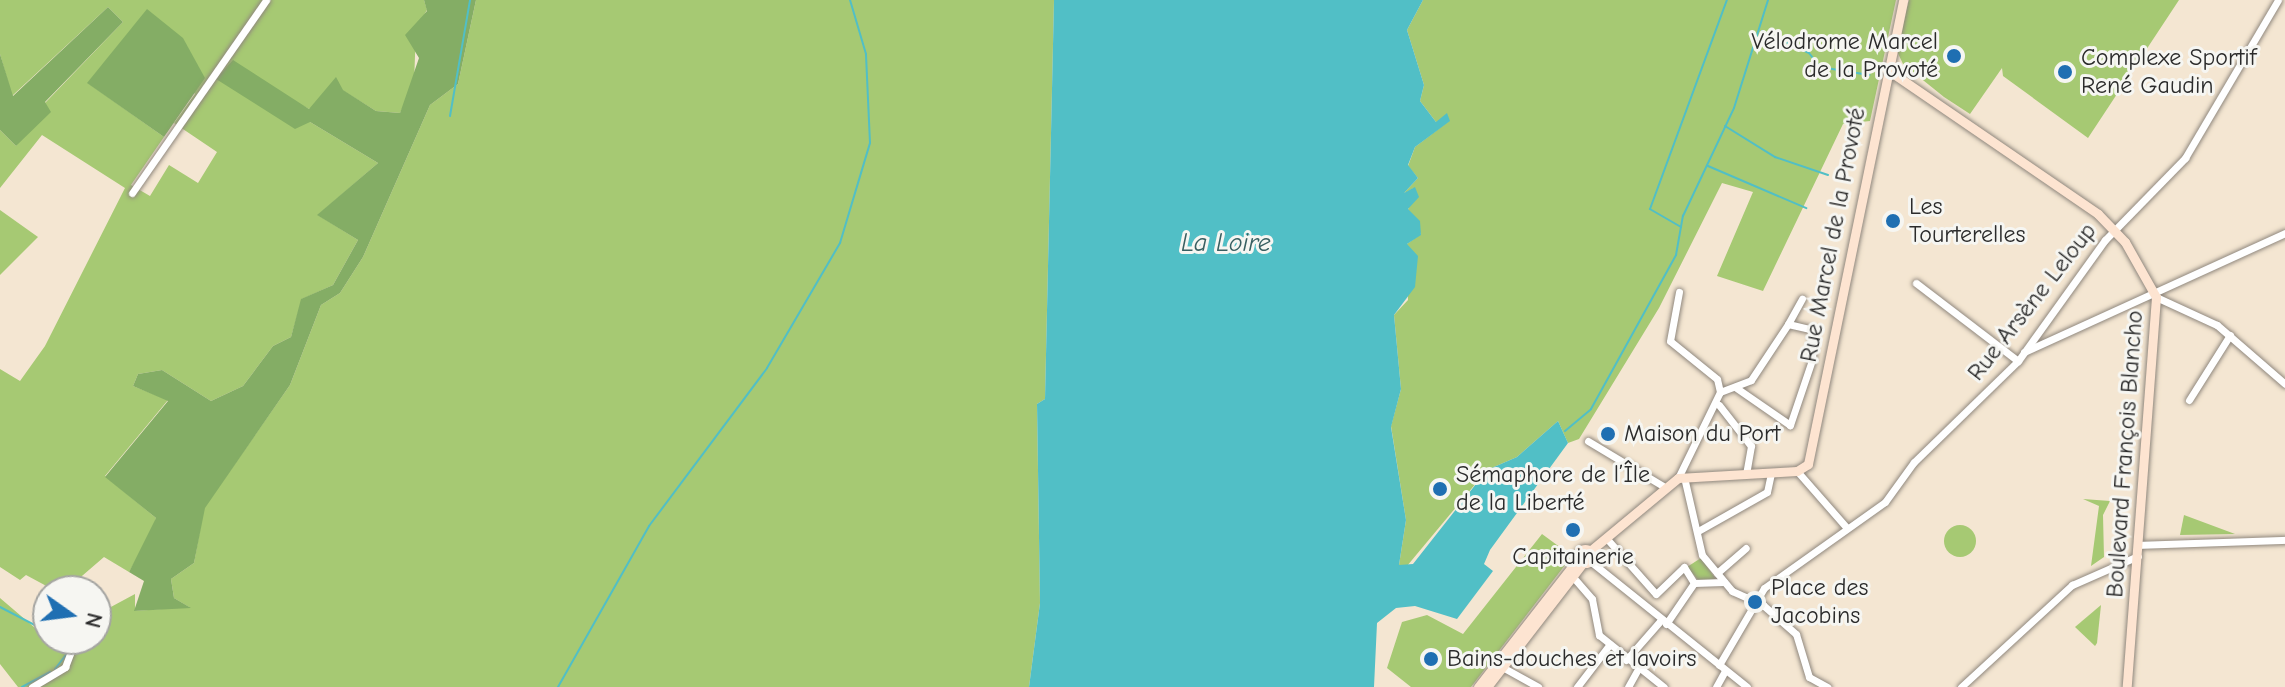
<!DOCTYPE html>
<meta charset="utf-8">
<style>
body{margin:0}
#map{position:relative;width:2285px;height:687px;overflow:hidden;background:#f4e6d2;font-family:"Comic Neue",sans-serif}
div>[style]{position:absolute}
.green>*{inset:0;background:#a6c973}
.round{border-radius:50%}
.forest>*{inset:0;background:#84ad65}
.water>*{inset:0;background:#51bfc6}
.stream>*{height:2px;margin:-1px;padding:0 1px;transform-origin:1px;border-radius:1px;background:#51bfc6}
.roads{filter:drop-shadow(0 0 2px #90887e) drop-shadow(0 0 2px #90887e)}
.street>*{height:7px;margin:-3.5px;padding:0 3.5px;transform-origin:3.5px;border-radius:3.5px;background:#fff}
.secondary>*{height:9px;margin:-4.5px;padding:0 4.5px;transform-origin:4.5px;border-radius:4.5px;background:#fde4d1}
.secondary>.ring{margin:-4.5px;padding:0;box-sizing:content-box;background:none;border:9px solid #fde4d1;border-radius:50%}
.dots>*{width:22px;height:22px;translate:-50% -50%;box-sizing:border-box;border:4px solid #f6f6f2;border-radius:50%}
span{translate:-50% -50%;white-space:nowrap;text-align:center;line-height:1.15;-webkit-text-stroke:6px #f6f6f2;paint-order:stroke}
.poi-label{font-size:24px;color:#2b2b2b}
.right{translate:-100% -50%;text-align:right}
.left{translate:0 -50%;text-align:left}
.street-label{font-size:24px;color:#2b2b2b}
.water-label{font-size:26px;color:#385f61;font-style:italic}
.north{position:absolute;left:32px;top:575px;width:80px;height:80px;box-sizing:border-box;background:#f6f6f2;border:2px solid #a5a5a2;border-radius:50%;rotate:104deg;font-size:22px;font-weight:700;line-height:32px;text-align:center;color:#2b2b2b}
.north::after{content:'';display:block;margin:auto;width:28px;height:36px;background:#1f6fb2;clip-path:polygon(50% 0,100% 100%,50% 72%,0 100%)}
</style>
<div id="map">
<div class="green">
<div style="clip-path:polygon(evenodd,0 0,424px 0,427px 10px,416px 28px,414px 84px,400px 113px,376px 111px,342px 90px,309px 109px,290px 99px,310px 122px,378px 163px,318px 215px,358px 240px,333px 285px,302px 299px,291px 337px,273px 346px,243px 386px,211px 401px,162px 370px,138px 374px,133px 386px,168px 400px,105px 476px,156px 518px,153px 530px,129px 572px,104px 557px,68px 588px,52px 589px,26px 575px,20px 580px,0 567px,0 369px,20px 381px,45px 346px,125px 188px,42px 135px,0 188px,0 130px,16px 146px,45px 103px,123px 22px,108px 7px,12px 96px,0 54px,0 0,137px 24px,195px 94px,174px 123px,217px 152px,198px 183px,169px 165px,150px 196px,131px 185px,164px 137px,88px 83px,137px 24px)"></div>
<div style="clip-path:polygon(476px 0,1054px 0,1045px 399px,1037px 404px,1040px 603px,1029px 687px,18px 687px,0 664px,0 598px,48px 639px,96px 639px,96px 615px,135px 594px,135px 611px,189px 607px,174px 598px,171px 579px,194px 563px,204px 508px,290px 385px,321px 305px,340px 293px,363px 257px,430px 105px,458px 84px)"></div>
<div style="clip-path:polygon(1423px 0,1896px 0,1870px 121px,1843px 124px,1763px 291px,1717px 276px,1753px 192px,1722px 183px,1659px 308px,1579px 439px,1568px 443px,1558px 421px,1517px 457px,1487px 470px,1407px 566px,1399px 565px,1406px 520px,1391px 426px,1401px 389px,1394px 315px,1408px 300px,1407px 244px,1421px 234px,1408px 210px,1414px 188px,1403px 194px,1418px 178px,1408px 166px,1415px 147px,1449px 121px,1436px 122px,1420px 101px,1424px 85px,1407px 30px)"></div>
<div style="clip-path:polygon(1909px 0,2179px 0,2088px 138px,2003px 76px,2002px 68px,1970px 114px,1944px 97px,1903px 64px,1895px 47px)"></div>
<div style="clip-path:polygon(0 210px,38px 237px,0 275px)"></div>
<div style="clip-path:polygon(2083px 499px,2110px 501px,2103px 515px,2104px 557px,2091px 566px,2099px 506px)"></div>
<div style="clip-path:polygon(2184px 515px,2227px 531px,2235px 534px,2180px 535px)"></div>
<div class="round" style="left:1944px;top:525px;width:32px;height:32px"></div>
<div style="clip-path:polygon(1542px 534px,1572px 556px,1471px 687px,1411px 687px,1387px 668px,1402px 622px,1427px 615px,1463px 634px)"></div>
<div style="clip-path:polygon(1701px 558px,1715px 578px,1714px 581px,1700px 582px,1687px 567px)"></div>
<div style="clip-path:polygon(2101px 605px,2097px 643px,2095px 646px,2075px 627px)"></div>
</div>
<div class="forest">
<div style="clip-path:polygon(424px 0,476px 0,458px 84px,430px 105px,363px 257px,340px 293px,321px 305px,290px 385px,205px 508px,194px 563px,171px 579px,174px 598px,191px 608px,134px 611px,144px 581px,129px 572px,156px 518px,105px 477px,168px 401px,133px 386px,138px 374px,162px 370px,211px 401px,243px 386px,273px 346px,291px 337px,301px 299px,333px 285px,358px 240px,317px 215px,378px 163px,310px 122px,295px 129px,216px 79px,233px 60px,309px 109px,336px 77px,343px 90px,376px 111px,400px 113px,419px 58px,405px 35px,427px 11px)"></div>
<div style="clip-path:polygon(108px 7px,123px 22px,45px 102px,51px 112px,16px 146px,0 130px,0 54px,13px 96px)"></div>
<div style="clip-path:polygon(147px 9px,183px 38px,205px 78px,164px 137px,87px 83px)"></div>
</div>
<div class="water">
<div style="clip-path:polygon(1054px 0,1423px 0,1407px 30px,1424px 85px,1420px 101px,1436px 122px,1447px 113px,1450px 121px,1415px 147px,1408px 165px,1418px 178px,1404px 193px,1415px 187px,1419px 197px,1408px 209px,1420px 221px,1421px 235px,1407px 244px,1418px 256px,1415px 287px,1394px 315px,1401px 389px,1391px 427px,1406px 520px,1399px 565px,1413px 564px,1487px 470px,1517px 457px,1558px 421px,1568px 443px,1490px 550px,1484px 564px,1493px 571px,1457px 619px,1415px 606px,1396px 608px,1377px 623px,1374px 687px,1029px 687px,1040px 603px,1037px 404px,1045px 399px)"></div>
</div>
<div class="stream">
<div style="left:1762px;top:31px;width:52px;rotate:25.1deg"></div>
<div style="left:1809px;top:53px;width:18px;rotate:52deg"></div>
<div style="left:1820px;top:67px;width:50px;rotate:9.3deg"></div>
<div style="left:450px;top:116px;width:118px;rotate:-80.2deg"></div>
<div style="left:1725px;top:126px;width:59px;rotate:31.8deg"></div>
<div style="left:1775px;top:157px;width:56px;rotate:18.8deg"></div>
<div style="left:1708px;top:166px;width:107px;rotate:23.2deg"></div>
<div style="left:1681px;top:227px;width:36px;rotate:-150deg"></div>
<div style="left:1650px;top:209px;width:223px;rotate:-69.8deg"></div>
<div style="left:1565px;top:431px;width:34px;rotate:-40deg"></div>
<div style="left:1591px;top:409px;width:176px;rotate:-61.1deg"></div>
<div style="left:1676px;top:255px;width:40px;rotate:-80deg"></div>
<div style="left:1683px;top:216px;width:119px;rotate:-64.7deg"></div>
<div style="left:1734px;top:108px;width:113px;rotate:-72.5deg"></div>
<div style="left:0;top:607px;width:54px;rotate:27.5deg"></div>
<div style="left:55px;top:669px;width:18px;rotate:-52deg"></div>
<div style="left:22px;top:687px;width:32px;rotate:-28deg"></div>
<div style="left:558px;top:687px;width:185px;rotate:-60.5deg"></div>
<div style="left:649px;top:526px;width:197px;rotate:-53.2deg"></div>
<div style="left:767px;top:368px;width:145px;rotate:-59.7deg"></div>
<div style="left:840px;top:243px;width:104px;rotate:-73.3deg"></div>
<div style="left:870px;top:143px;width:89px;rotate:-92.6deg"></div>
<div style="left:866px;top:54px;width:56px;rotate:-106.5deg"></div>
</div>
<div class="roads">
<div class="street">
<div style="left:132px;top:193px;width:235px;rotate:-55.2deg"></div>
<div style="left:1916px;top:283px;width:128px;rotate:37.4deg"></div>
<div style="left:2156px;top:297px;width:67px;rotate:24.7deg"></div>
<div style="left:2217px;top:325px;width:90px;rotate:40.9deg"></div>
<div style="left:1788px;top:324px;width:29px;rotate:-61deg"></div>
<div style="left:2024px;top:352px;width:287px;rotate:-24.5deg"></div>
<div style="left:1720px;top:392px;width:33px;rotate:-21deg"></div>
<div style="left:1751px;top:380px;width:67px;rotate:-56.5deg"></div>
<div style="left:1788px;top:324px;width:26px;rotate:13deg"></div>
<div style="left:1813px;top:330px;width:30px;rotate:92deg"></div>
<div style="left:1812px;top:360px;width:69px;rotate:108.7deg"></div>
<div style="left:1790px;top:425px;width:67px;rotate:-145.4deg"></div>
<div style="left:2189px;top:400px;width:77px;rotate:-57.8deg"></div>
<div style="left:1719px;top:405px;width:52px;rotate:52deg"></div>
<div style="left:1751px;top:446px;width:28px;rotate:100deg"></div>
<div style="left:1588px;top:441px;width:87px;rotate:31deg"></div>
<div style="left:1797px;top:471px;width:74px;rotate:48.8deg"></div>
<div style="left:1684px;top:477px;width:80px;rotate:77deg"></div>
<div style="left:1702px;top:555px;width:47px;rotate:50.2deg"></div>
<div style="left:1732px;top:591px;width:34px;rotate:24deg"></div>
<div style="left:1763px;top:605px;width:44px;rotate:41.3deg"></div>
<div style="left:1796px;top:634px;width:45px;rotate:73.2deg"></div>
<div style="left:1809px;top:677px;width:21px;rotate:29deg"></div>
<div style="left:1678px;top:478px;width:96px;rotate:-64deg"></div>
<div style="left:1720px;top:392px;width:13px;rotate:-103deg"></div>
<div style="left:1717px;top:379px;width:60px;rotate:-141deg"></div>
<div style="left:1670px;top:341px;width:50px;rotate:-79.6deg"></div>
<div style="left:1698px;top:531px;width:79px;rotate:-29.5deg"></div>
<div style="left:1767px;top:492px;width:19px;rotate:-78deg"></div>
<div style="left:1608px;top:540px;width:72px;rotate:48.4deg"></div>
<div style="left:1656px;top:594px;width:39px;rotate:-44deg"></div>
<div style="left:1684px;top:567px;width:19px;rotate:58deg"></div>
<div style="left:1694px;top:583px;width:30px;rotate:-2deg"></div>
<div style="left:2139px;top:545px;width:146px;rotate:-2deg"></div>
<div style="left:1590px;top:561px;width:201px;rotate:38.7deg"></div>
<div style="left:1717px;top:573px;width:38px;rotate:-41deg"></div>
<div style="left:1573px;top:577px;width:29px;rotate:49deg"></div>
<div style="left:1592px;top:599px;width:37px;rotate:79deg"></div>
<div style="left:1599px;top:635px;width:83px;rotate:38.7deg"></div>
<div style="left:1666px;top:624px;width:50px;rotate:-55.7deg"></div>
<div style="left:1626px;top:660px;width:53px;rotate:-48.8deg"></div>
<div style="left:1719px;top:665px;width:89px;rotate:-59.7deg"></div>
<div style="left:1764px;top:588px;width:148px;rotate:-35.4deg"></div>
<div style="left:1885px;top:502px;width:49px;rotate:-54.1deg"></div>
<div style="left:1914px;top:462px;width:145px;rotate:-44.2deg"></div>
<div style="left:2018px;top:361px;width:149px;rotate:-54.3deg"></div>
<div style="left:2105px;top:240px;width:115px;rotate:-45.7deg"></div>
<div style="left:2185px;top:158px;width:183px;rotate:-59.5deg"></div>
<div style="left:1504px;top:668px;width:39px;rotate:29deg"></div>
<div style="left:32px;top:687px;width:39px;rotate:-31deg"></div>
<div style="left:65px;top:667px;width:30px;rotate:-69deg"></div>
<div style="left:1577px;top:687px;width:54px;rotate:-52.5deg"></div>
<div style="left:1628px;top:687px;width:21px;rotate:-61deg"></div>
<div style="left:1716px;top:687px;width:18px;rotate:-61deg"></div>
<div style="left:1961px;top:687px;width:151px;rotate:-42.6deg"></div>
<div style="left:2072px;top:585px;width:72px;rotate:-23.7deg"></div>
</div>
<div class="secondary">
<div style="left:1885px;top:68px;width:258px;rotate:34.4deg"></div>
<div style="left:2098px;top:214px;width:39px;rotate:46deg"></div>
<div style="left:2125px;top:242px;width:63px;rotate:60.6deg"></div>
<div style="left:2156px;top:297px;width:391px;rotate:94.3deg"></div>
<div class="ring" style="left:1578px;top:549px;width:5px;height:5px"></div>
<div style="left:1590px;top:551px;width:114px;rotate:-39.7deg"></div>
<div style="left:1678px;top:478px;width:119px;rotate:-3.4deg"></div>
<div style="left:1797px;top:471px;width:13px;rotate:-32deg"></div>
<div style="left:1808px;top:464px;width:474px;rotate:-78.4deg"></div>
<div style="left:1478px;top:687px;width:162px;rotate:-52deg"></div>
<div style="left:1487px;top:687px;width:157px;rotate:-52.3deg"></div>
</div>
</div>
<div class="dots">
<div style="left:1954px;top:56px;background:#1f6fb2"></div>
<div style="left:2065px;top:72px;background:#1f6fb2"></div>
<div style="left:1893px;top:221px;background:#1f6fb2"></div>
<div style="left:1608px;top:434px;background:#1f6fb2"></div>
<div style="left:1440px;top:489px;background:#1f6fb2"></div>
<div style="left:1573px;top:530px;background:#1f6fb2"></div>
<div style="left:1755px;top:602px;background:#1f6fb2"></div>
<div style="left:1431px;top:659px;background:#1f6fb2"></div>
</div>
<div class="poi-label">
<span class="right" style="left:1938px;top:56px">Vélodrome Marcel<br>de la Provoté</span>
<span class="left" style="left:2081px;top:72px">Complexe Sportif<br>René Gaudin</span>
<span class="left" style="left:1909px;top:221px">Les<br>Tourterelles</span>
<span class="left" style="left:1624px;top:434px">Maison du Port</span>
<span class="left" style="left:1456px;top:489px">Sémaphore de l’Île<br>de la Liberté</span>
<span style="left:1573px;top:557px">Capitainerie</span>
<span class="left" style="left:1771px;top:602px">Place des<br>Jacobins</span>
<span class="left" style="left:1447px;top:659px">Bains-douches et lavoirs</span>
</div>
<div class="street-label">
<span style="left:1833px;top:235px;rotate:-79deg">Rue Marcel de la Provoté</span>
<span style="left:2032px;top:302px;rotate:-52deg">Rue Arsène Leloup</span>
<span style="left:2125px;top:454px;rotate:-86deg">Boulevard François Blancho</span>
</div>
<div class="water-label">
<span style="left:1226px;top:244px">La Loire</span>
</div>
<div class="north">N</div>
</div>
